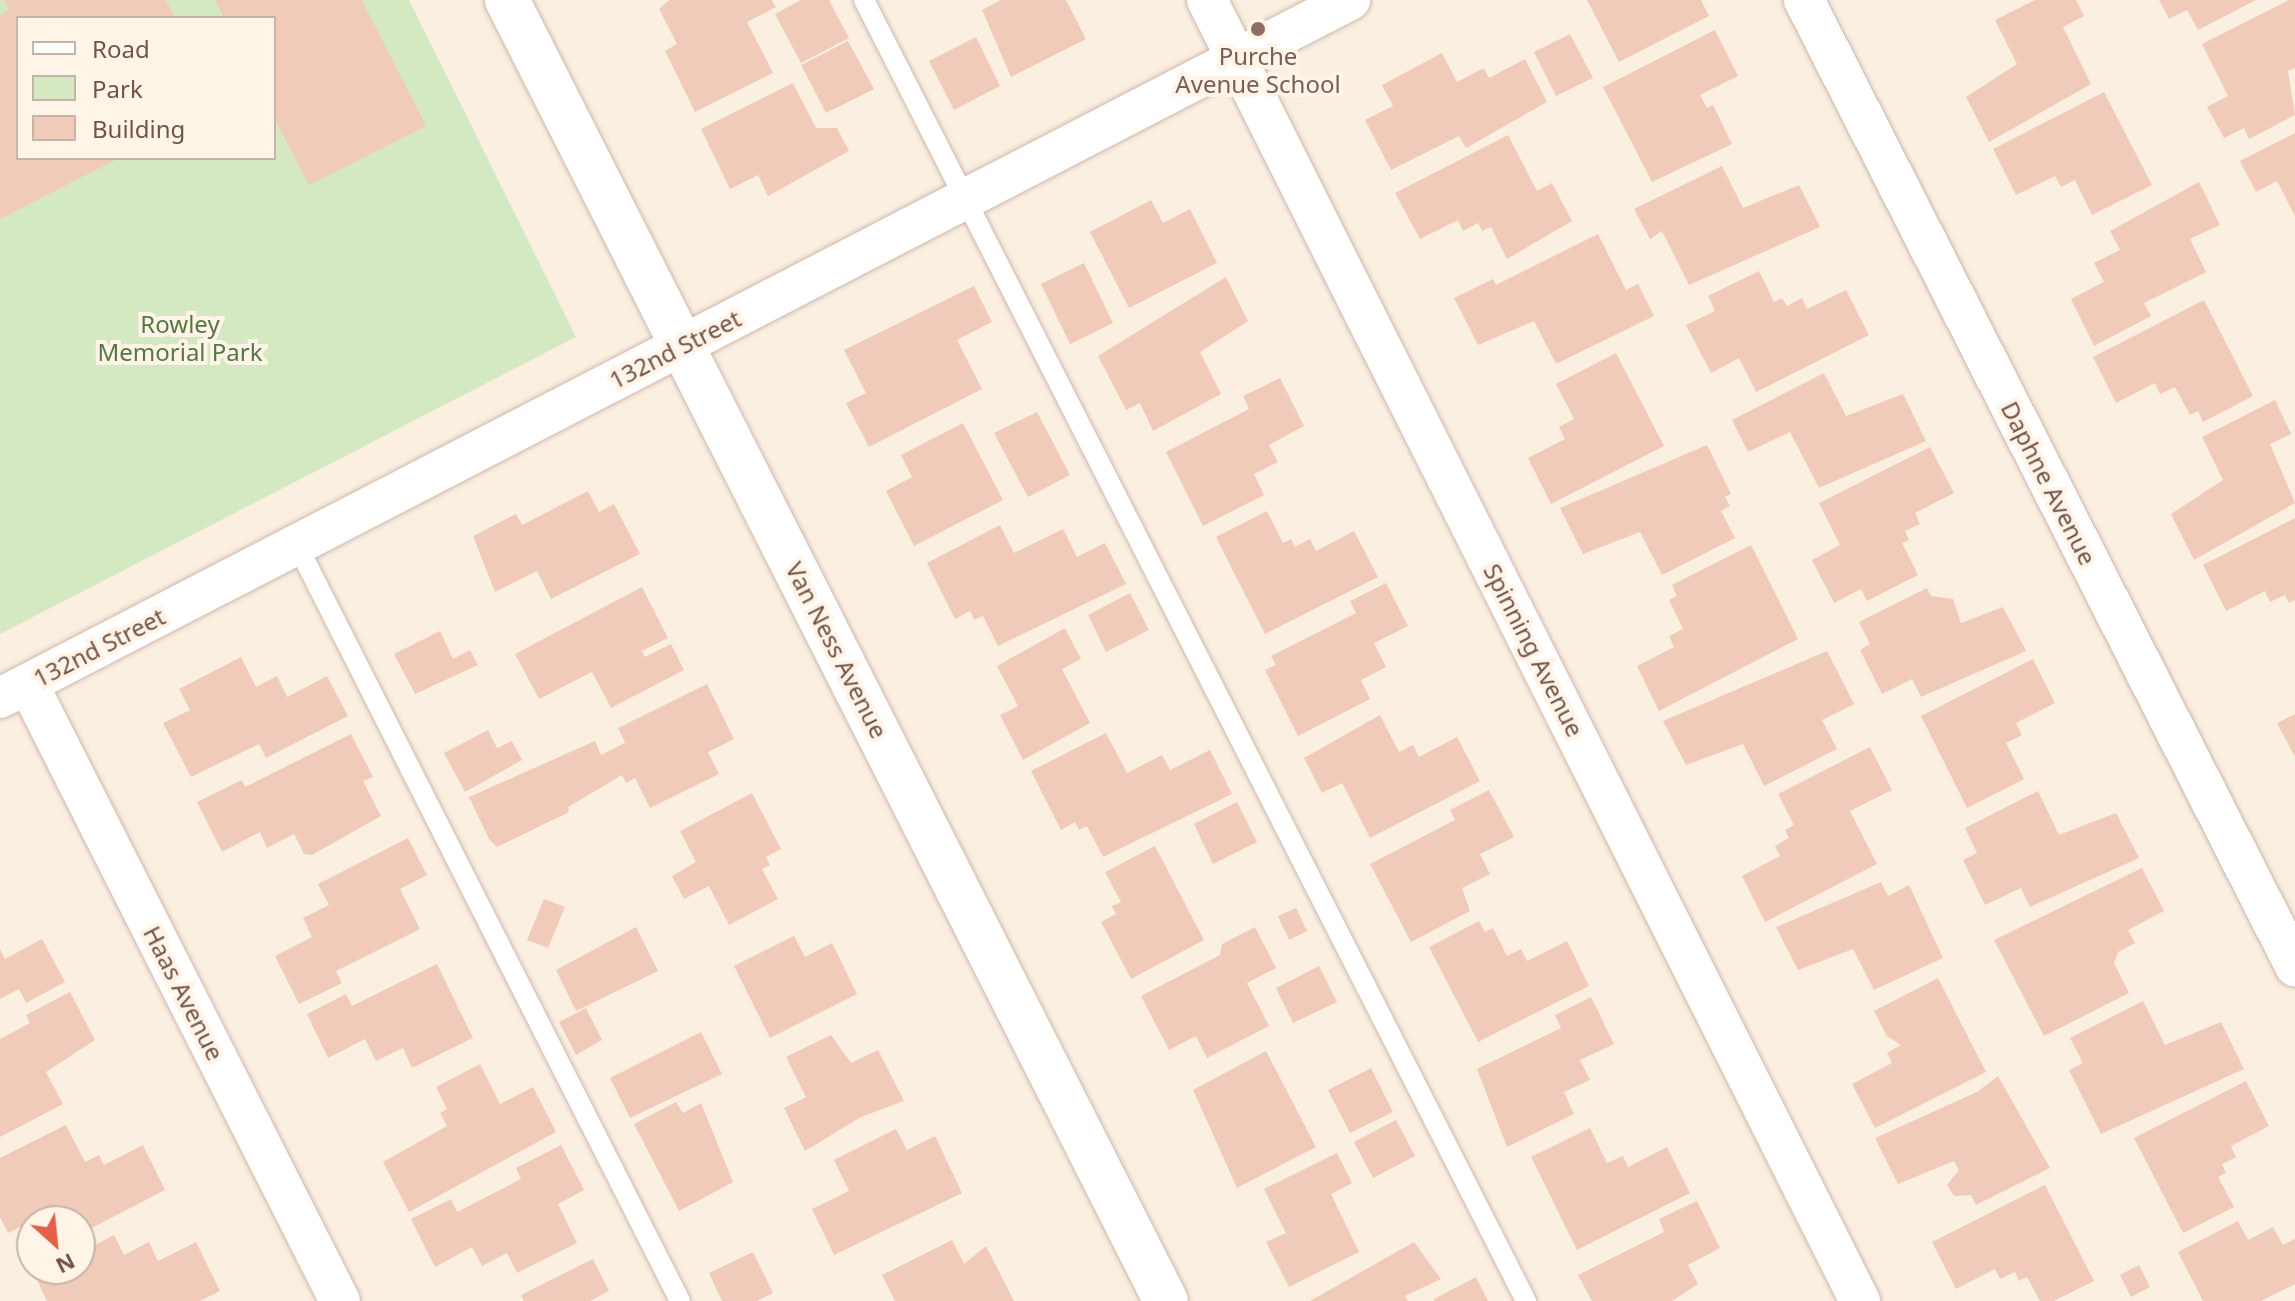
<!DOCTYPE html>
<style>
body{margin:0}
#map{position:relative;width:2295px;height:1301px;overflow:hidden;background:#fbefe1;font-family:"Noto Sans",sans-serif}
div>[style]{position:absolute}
.green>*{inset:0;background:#d4e8c1}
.building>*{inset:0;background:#f0cbba}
.roads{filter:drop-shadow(0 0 2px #ceb8ab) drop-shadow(0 0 2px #ceb8ab)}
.lane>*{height:20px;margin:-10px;padding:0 10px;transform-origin:10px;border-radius:10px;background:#fff}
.street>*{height:40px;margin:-20px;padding:0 20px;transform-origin:20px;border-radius:20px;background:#fff}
.secondary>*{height:44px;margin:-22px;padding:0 22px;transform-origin:22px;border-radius:22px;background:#fff}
.dots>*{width:22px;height:22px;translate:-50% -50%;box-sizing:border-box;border:4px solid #fff4e7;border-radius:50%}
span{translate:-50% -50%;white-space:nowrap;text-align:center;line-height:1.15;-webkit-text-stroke:8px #fff4e7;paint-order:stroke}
.education-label{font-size:24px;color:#785e54}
.park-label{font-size:24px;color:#557842}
.street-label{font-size:24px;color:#725449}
.legend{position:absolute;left:16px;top:16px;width:260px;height:144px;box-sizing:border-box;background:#fff4e7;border:2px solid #c7b4a8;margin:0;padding:10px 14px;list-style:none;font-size:24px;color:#725449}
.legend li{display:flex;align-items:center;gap:16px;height:40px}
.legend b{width:40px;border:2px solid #c7b4a8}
.north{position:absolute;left:16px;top:1205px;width:80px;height:80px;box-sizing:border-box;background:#fff4e7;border:2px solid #c7b4a8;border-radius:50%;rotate:153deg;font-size:22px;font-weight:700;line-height:32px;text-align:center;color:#725449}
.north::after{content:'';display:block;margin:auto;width:28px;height:36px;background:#e36049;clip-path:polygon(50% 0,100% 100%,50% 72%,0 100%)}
</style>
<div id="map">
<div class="green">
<div style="clip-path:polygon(evenodd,0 0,409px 0,576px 337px,0 634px,0 0,18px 18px,274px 18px,274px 158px,18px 158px,18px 18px)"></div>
</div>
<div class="building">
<div style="clip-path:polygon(4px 0,166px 0,175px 18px,18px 18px,18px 158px,119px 158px,0 219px,0 15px,9px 10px)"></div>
<div style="clip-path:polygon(215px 0,362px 0,426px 126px,309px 185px,274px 117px,274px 18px,224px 18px)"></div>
<div style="clip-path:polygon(669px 0,772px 0,776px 7px,747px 22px,773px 73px,695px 112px,665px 51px,677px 44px,659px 9px)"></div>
<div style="clip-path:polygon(801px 0,829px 0,849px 38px,801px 63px,775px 14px)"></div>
<div style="clip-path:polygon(1001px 0,1066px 0,1086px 39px,1011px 77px,982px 10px)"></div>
<div style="clip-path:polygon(1587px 0,1701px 0,1709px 16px,1619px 62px)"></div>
<div style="clip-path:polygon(2035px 0,2076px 0,2084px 16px,2063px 27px,2091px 84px,1989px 142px,1966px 97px,2017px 64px,1995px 20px)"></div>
<div style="clip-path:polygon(2159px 0,2256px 0,2198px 30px,2187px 10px,2169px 19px)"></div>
<div style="clip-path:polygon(2289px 0,2295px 0,2295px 68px,2288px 71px,2295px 115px,2249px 139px,2244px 128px,2224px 138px,2207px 107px,2228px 96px,2202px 44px)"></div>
<div style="clip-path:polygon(1715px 30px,1738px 76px,1700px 95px,1707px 108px,1713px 105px,1732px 144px,1652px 182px,1603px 87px)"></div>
<div style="clip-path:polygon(1570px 34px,1593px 78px,1556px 96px,1534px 52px)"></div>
<div style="clip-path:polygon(976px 37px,1000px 86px,954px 110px,929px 61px)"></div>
<div style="clip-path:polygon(848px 41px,874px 89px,826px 113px,801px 65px)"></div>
<div style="clip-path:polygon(1442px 53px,1457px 82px,1484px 68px,1489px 78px,1525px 59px,1547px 102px,1466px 148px,1459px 136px,1391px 170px,1365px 120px,1393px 106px,1382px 85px)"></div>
<div style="clip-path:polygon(793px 83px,816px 128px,837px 128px,849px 151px,768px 196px,758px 175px,730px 189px,701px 129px)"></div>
<div style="clip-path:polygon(2104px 92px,2152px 185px,2092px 215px,2075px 180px,2061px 187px,2055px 176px,2016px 195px,1993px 149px)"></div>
<div style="clip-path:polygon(2295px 133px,2295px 216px,2277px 181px,2256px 192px,2240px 161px)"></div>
<div style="clip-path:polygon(1508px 135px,1537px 191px,1552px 183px,1572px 221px,1507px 259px,1491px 227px,1482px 231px,1478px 223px,1463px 231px,1458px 220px,1420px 239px,1395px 193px)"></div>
<div style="clip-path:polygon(1722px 166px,1743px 208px,1799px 185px,1820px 227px,1689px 285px,1662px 231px,1650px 239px,1634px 209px)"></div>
<div style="clip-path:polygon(2199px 182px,2220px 225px,2190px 239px,2206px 272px,2144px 303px,2151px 316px,2094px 346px,2071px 299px,2104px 282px,2094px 263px,2120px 250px,2110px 231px)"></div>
<div style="clip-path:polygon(1151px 200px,1163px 223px,1190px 209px,1217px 263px,1129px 308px,1090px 232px)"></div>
<div style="clip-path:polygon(1598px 234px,1626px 290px,1638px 284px,1654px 316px,1556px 364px,1534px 321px,1478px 345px,1454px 298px,1493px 279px,1496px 285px)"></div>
<div style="clip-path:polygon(1084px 263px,1113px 323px,1070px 344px,1041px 284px)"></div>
<div style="clip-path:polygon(1759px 271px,1774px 302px,1782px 298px,1787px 306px,1802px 298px,1807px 309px,1846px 290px,1869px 335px,1756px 392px,1739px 358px,1711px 373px,1686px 325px,1715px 311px,1708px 296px)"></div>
<div style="clip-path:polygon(1226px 277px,1248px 321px,1200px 352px,1221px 394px,1153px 431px,1140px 403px,1126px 410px,1098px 356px)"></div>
<div style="clip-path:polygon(974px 286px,992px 322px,957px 340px,982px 389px,869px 447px,846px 403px,866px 393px,844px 350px)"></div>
<div style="clip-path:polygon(2204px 300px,2253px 396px,2203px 422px,2198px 411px,2190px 415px,2175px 387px,2160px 394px,2155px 383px,2116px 403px,2093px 357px)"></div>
<div style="clip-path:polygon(1616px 353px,1664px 446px,1551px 504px,1528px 458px,1565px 439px,1559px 427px,1574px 419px,1556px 384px)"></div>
<div style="clip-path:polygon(1824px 373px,1846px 416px,1903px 394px,1926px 441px,1819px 488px,1790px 432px,1748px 452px,1732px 420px)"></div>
<div style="clip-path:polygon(1280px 378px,1304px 426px,1269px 445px,1278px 462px,1254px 474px,1264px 495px,1203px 526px,1166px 452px,1249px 409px,1243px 396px)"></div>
<div style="clip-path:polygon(2275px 400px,2291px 434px,2270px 444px,2295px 503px,2194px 560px,2171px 514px,2223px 480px,2202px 437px)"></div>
<div style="clip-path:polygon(1037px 412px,1070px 475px,1028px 497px,994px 433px)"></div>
<div style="clip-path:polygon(963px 423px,1003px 500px,914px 546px,886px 491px,912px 477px,901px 455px)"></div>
<div style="clip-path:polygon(1707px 445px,1731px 494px,1725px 497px,1730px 506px,1721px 511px,1735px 538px,1662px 575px,1640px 532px,1583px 554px,1560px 508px)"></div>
<div style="clip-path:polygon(1930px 447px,1954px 493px,1915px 513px,1920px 524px,1905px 531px,1909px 540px,1902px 543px,1918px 575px,1867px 601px,1861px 589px,1834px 603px,1812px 560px,1840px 545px,1819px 503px)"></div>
<div style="clip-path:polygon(588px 491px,599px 512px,614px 504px,640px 554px,551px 599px,537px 571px,495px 592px,473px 536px,516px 514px,522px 525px)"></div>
<div style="clip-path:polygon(1267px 511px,1283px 543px,1291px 539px,1295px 547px,1310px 539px,1316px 551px,1354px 531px,1378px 577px,1265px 634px,1216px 537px)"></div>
<div style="clip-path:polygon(2295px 518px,2295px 600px,2289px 603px,2285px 595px,2270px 602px,2265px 591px,2226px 611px,2203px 565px)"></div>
<div style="clip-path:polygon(1000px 525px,1014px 553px,1063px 529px,1077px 557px,1105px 543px,1126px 584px,998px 646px,983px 616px,974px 620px,970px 611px,955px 619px,927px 563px)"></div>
<div style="clip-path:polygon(1751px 545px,1798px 639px,1659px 711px,1637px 666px,1674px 647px,1669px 636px,1683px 629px,1669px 600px,1677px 596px,1672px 585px)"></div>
<div style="clip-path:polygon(1386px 583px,1408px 626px,1374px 643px,1386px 667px,1361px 680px,1370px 699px,1298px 736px,1265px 670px,1276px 665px,1271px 656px,1356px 613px,1350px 601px)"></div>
<div style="clip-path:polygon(642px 587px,668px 638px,642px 651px,645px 657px,671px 644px,684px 670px,611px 708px,592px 672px,539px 699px,515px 654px)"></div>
<div style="clip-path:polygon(1927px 588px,1931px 596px,1953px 599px,1961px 623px,2003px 607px,2026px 651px,1921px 697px,1912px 679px,1882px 694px,1860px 650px,1870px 644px,1859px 622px)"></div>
<div style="clip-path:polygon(1130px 593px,1149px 630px,1106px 652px,1088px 615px)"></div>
<div style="clip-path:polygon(1065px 628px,1081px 659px,1062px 669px,1090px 723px,1023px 760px,1000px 715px,1018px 706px,997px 666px)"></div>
<div style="clip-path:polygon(440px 631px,453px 659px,470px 650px,478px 665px,415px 694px,394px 654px)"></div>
<div style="clip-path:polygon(1827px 651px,1854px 704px,1822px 720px,1837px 749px,1764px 786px,1743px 744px,1686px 765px,1663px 721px)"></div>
<div style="clip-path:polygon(241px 657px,256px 687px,277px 676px,287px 697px,327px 676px,348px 716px,266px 758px,259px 744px,191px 777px,163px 723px,190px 710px,179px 689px)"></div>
<div style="clip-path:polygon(2033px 659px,2055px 703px,2016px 723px,2022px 735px,2006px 743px,2024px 779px,1967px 808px,1921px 716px)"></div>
<div style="clip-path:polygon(707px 684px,734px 739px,708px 752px,719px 774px,650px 808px,635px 778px,626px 783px,622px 775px,568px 807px,569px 812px,497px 847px,489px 839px,469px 797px,595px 741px,601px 755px,625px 743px,618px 728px)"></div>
<div style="clip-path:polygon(2295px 714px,2295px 757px,2277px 723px)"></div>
<div style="clip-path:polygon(1380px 715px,1399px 752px,1413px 745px,1419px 757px,1457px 737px,1480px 781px,1370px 838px,1342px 783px,1322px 793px,1304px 758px)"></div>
<div style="clip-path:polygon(488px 730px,497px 748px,512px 741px,522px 760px,465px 792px,444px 753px)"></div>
<div style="clip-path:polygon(1106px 733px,1127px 773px,1162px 755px,1170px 770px,1210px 750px,1232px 794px,1103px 857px,1087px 826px,1079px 830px,1075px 822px,1061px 830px,1031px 771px)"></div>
<div style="clip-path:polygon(351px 734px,373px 777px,363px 781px,381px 816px,312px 855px,304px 854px,294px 834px,267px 848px,260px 832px,222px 852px,197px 802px,242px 780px,245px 787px)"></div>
<div style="clip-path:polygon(1870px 747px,1892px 790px,1850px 811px,1877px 864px,1765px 922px,1742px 876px,1780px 856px,1775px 846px,1789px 838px,1785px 830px,1794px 825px,1778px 794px)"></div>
<div style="clip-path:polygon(1489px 790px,1514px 837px,1480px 854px,1490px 874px,1462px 888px,1470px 911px,1411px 942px,1370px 864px,1455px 820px,1450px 810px)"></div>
<div style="clip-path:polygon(2038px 791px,2059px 835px,2116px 813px,2139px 858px,2030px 907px,2021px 888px,1985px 905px,1963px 860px,1977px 853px,1965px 828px)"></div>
<div style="clip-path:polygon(752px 793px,781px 849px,766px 857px,770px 865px,762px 869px,778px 899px,729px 925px,709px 886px,684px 899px,672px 876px,696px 862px,680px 831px)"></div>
<div style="clip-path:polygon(1237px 802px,1257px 842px,1213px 864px,1194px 824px)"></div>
<div style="clip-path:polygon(408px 838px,427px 875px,400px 889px,420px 929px,336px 971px,342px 983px,299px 1004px,275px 956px,312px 937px,303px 918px,329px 905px,318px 884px)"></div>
<div style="clip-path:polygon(1155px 846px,1204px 940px,1131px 979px,1101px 922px,1116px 914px,1112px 906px,1121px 902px,1105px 872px)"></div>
<div style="clip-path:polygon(2142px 868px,2164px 911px,2128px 930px,2135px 943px,2118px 952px,2114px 963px,2129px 993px,2044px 1036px,1994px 940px)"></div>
<div style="clip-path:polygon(1881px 882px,1888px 896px,1909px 885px,1943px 958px,1874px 990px,1853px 949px,1798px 970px,1776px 927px)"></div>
<div style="clip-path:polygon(544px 899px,565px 907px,548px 948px,527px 940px)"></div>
<div style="clip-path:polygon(1296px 908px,1307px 931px,1289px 940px,1278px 916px)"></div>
<div style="clip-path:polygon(1479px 921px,1485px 932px,1493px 928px,1507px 956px,1521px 949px,1527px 961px,1567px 941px,1589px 986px,1478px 1042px,1429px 947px)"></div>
<div style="clip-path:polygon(636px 927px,658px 971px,576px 1011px,556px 970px)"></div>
<div style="clip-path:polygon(1255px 927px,1276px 968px,1247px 983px,1269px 1026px,1207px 1058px,1196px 1036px,1169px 1050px,1141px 996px,1220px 955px,1222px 944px)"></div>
<div style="clip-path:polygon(794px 936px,805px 957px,832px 943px,857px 994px,770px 1038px,734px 966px)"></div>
<div style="clip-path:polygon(42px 939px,65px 982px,26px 1003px,19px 989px,0 999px,0 949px,5px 959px)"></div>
<div style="clip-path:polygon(437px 964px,473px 1038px,412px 1068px,403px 1048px,376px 1061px,365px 1039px,328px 1058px,307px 1014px,346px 994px,352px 1006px)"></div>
<div style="clip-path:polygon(1319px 966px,1337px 1002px,1293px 1023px,1276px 988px)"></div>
<div style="clip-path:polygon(1938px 978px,1986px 1072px,1875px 1128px,1852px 1084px,1892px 1063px,1887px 1053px,1901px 1045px,1887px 1036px,1874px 1011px)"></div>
<div style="clip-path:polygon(70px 992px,95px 1040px,46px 1072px,63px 1104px,0 1137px,0 1039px,30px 1023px,26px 1015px)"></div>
<div style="clip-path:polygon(1591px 997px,1614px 1044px,1580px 1060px,1590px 1080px,1564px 1092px,1574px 1114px,1507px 1147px,1477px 1069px,1561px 1028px,1555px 1015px)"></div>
<div style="clip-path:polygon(2143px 1001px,2165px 1045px,2221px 1022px,2244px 1069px,2101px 1134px,2069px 1070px,2083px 1063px,2070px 1038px)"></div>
<div style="clip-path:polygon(586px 1008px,602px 1040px,576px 1055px,559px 1022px)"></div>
<div style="clip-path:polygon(701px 1032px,722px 1074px,630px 1118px,610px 1078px)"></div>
<div style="clip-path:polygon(831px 1035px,851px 1063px,878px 1050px,904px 1101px,861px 1117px,805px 1151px,784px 1108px,806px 1097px,786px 1057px)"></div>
<div style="clip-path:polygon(1266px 1051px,1316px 1147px,1237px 1188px,1193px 1090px)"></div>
<div style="clip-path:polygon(480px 1064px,500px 1104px,533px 1087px,556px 1132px,409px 1212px,383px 1162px,447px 1126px,440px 1113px,447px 1109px,436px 1087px)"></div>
<div style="clip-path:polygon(1371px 1068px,1393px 1112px,1350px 1133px,1328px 1090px)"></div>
<div style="clip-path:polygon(1998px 1076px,2050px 1168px,1976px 1205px,1971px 1195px,1954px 1196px,1947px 1185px,1959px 1170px,1954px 1161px,1898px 1184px,1875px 1138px,1977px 1092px)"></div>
<div style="clip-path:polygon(2246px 1081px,2269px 1126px,2231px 1146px,2236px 1157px,2222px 1164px,2226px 1173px,2218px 1177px,2234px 1207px,2183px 1233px,2134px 1138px)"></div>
<div style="clip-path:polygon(676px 1102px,683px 1113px,701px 1103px,733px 1182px,679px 1211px,634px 1124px)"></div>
<div style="clip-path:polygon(1396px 1120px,1415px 1156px,1373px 1178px,1354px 1142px)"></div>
<div style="clip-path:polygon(66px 1125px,85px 1162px,99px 1155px,104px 1165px,143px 1145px,165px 1190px,80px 1234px,80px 1221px,40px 1217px,8px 1233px,0 1217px,0 1158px)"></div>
<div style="clip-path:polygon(1590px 1128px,1607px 1163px,1623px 1156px,1628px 1167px,1667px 1147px,1690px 1193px,1577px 1250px,1531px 1157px)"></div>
<div style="clip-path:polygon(896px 1129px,907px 1150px,935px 1136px,962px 1193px,834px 1255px,812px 1209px,849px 1191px,834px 1160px)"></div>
<div style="clip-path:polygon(561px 1145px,584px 1190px,558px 1204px,577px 1243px,517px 1273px,507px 1253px,482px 1266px,472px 1247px,435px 1267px,411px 1219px,451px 1199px,457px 1212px,521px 1179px,516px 1168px)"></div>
<div style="clip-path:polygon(1337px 1153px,1352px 1183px,1331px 1194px,1359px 1252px,1289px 1287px,1266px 1242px,1286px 1233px,1264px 1189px)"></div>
<div style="clip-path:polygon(2045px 1185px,2094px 1281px,2054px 1301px,2040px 1301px,2027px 1277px,2019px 1281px,2015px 1272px,2000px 1279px,1995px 1269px,1956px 1289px,1932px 1242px)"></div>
<div style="clip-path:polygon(1697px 1201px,1720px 1248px,1688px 1265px,1698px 1284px,1672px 1301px,1592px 1301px,1578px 1275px,1664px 1232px,1659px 1219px)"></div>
<div style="clip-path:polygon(2238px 1221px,2248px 1240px,2273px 1227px,2283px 1245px,2295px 1239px,2295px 1284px,2261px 1301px,2203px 1301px,2178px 1252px)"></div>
<div style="clip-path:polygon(114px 1235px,124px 1255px,149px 1242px,158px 1261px,196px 1242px,220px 1291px,200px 1301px,47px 1301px,35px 1276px,48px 1269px,80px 1269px,80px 1253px)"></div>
<div style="clip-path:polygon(952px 1240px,964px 1264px,986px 1246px,1014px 1301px,895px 1301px,882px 1275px)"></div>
<div style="clip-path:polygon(1414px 1242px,1441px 1279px,1405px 1296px,1408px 1301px,1310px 1301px)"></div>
<div style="clip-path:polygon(753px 1252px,773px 1293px,757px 1301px,722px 1301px,709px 1273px)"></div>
<div style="clip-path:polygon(593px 1259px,609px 1291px,590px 1301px,524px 1301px,521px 1295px)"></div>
<div style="clip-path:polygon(2139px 1265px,2150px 1287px,2131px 1297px,2120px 1275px)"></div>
<div style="clip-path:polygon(1476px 1277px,1488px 1301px,1435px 1301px,1434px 1299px)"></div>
</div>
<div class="roads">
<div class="lane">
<div style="left:864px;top:0;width:1460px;rotate:63.03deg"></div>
<div style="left:297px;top:545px;width:847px;rotate:63.13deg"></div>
</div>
<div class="street">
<div style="left:1207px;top:0;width:1456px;rotate:63.35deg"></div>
<div style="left:1804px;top:0;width:1084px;rotate:63.06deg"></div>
<div style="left:28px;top:684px;width:691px;rotate:63.18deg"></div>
<div style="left:0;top:698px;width:1520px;rotate:-27.34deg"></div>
</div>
<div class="secondary">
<div style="left:507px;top:0;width:1458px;rotate:63.14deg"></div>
</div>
</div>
<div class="dots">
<div style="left:1258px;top:29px;background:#8d6e63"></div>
</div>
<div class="education-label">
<span style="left:1258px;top:70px">Purche<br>Avenue School</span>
</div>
<div class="park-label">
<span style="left:180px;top:338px">Rowley<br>Memorial Park</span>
</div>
<div class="street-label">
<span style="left:675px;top:349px;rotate:-27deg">132nd Street</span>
<span style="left:2049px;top:483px;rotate:63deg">Daphne Avenue</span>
<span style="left:99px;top:647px;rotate:-27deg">132nd Street</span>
<span style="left:837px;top:650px;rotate:63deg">Van Ness Avenue</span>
<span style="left:1534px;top:650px;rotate:63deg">Spinning Avenue</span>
<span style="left:184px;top:993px;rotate:63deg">Haas Avenue</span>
</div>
<ul class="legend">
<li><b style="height:10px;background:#fff"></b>Road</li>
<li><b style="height:22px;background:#d4e8c1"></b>Park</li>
<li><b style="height:22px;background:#f0cbba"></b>Building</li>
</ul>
<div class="north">N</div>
</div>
